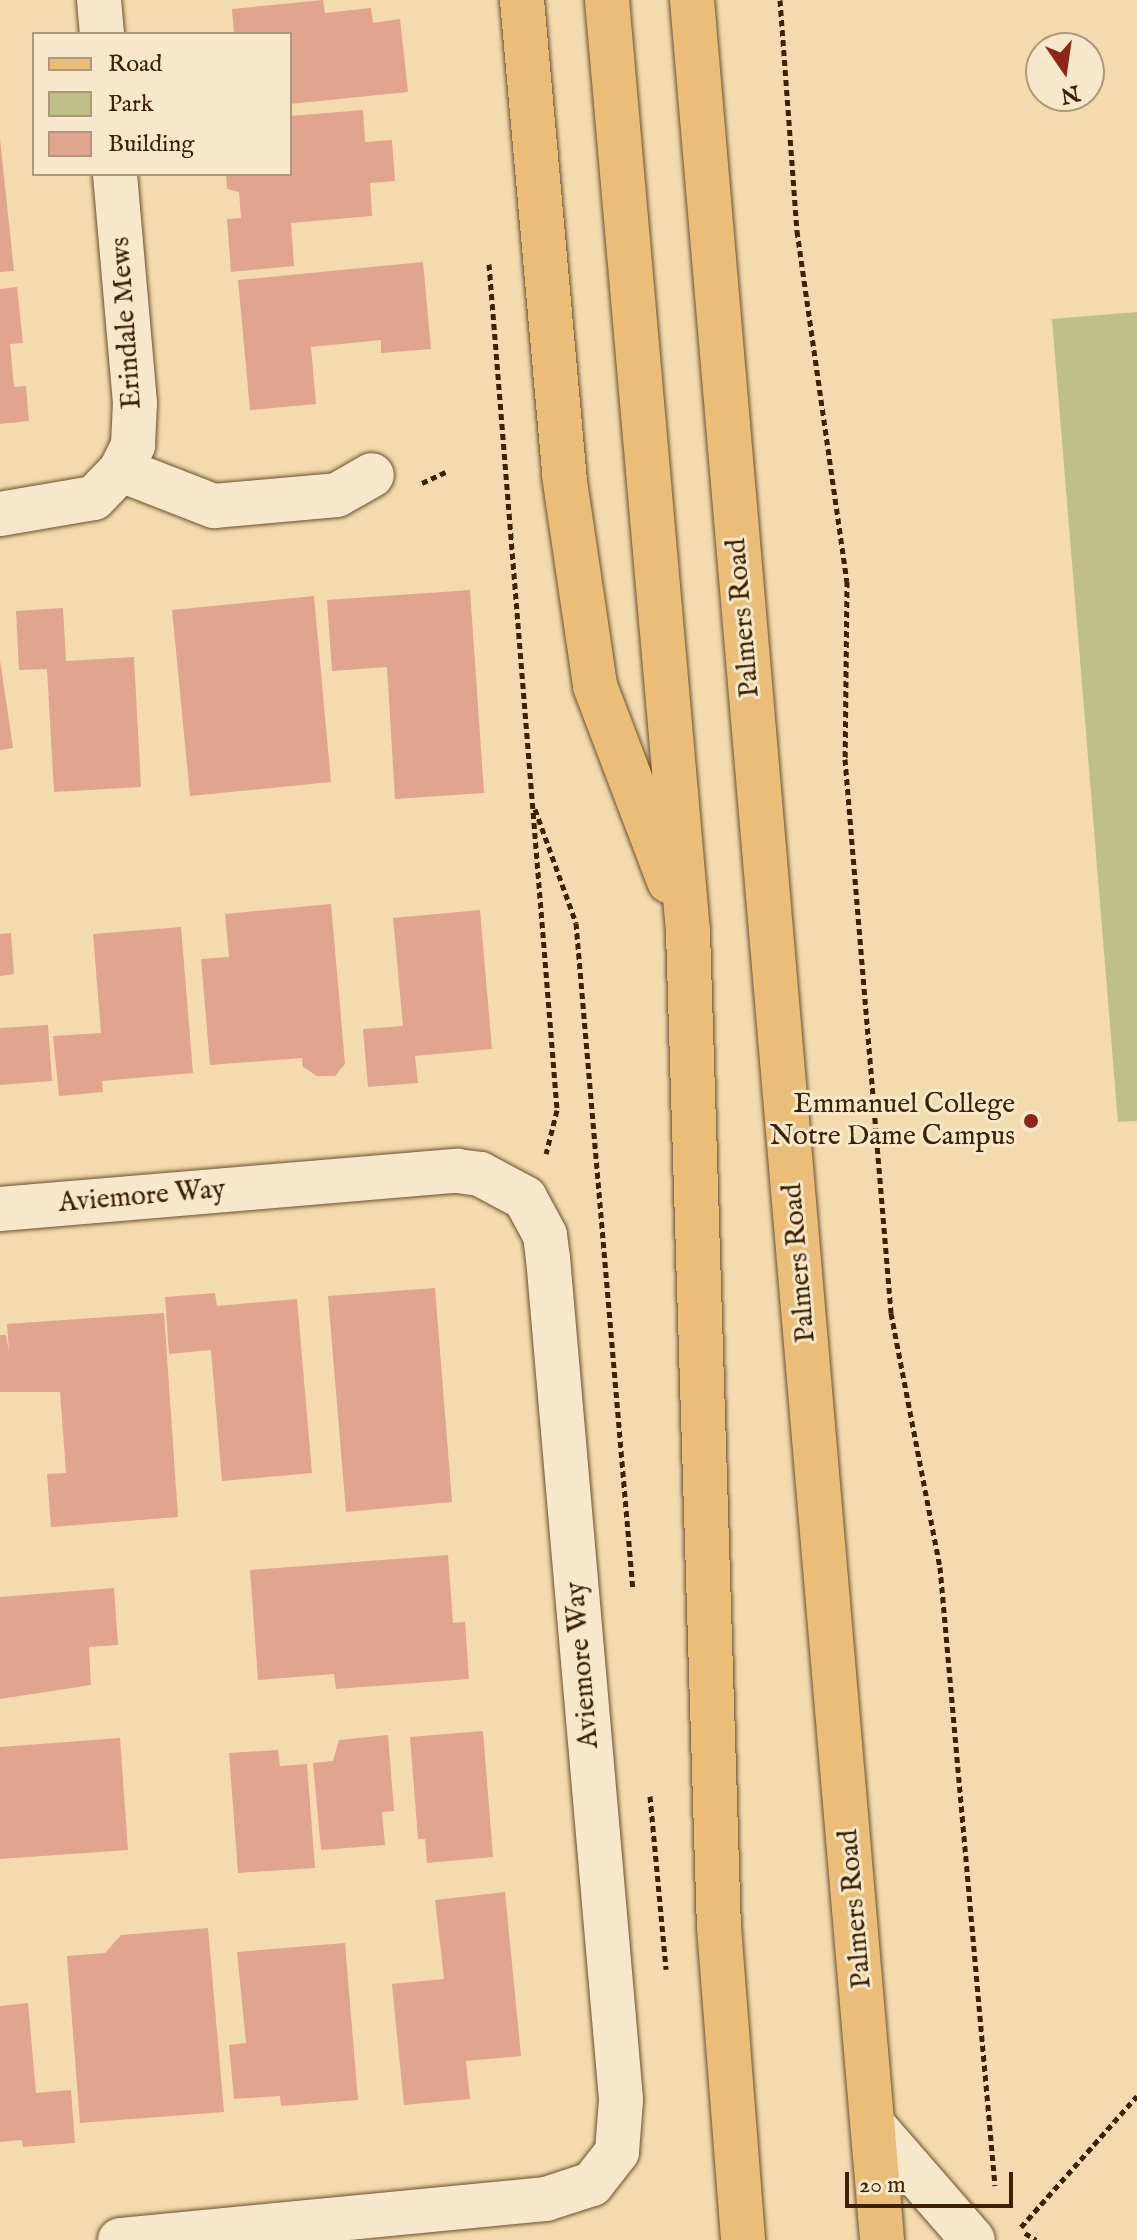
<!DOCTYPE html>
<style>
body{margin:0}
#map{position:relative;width:1137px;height:2240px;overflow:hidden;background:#f4dbaf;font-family:"IM FELL English",serif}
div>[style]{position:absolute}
.green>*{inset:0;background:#bfbf88}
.building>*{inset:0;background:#e1a48f}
.path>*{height:5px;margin-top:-2.5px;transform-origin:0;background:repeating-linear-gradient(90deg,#3c2102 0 6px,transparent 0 10px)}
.roads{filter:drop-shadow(0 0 2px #6a502d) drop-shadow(0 0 2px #6a502d)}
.minor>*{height:44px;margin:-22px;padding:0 22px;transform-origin:22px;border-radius:22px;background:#f8e8cb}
.major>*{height:44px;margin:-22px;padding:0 22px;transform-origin:22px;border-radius:22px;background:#eabe78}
.dots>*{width:22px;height:22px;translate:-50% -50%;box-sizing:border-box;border:4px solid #f8e8cb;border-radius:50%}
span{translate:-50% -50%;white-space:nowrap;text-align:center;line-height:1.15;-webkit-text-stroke:6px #f8e8cb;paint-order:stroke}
.street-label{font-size:28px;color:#3c2102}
.poi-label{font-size:28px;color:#3c2102}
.right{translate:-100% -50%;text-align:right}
.legend{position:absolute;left:32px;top:32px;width:260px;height:144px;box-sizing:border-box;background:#f8e8cb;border:2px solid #ad987b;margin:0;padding:10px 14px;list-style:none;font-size:24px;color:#3c2102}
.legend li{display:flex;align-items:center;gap:16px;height:40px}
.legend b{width:40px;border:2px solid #ad987b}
.north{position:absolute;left:1025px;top:32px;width:80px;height:80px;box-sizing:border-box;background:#f8e8cb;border:2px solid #ad987b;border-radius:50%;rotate:167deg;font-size:22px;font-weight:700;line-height:32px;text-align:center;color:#3c2102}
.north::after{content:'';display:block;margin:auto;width:28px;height:36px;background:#8f2418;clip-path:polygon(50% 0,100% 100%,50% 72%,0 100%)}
.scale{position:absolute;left:845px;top:2172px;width:168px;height:36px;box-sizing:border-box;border:4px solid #3c2102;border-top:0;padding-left:10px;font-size:24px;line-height:28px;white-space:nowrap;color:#3c2102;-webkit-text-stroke:6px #f8e8cb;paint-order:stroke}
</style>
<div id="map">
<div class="green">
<div style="clip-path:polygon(1137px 312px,1137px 1121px,1118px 1122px,1052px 319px)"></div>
</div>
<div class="building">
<div style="clip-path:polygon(323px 0,325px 13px,371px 8px,373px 23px,400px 19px,408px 92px,290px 104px,290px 34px,234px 34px,232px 9px)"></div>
<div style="clip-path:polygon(363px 110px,365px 142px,392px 140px,395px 181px,370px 183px,372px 216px,291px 223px,294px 266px,231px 272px,227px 219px,241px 218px,239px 192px,227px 189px,226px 174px,290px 174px,290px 116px)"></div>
<div style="clip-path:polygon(0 139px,14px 271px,0 272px)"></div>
<div style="clip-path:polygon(423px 262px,431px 349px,381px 353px,381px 340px,311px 347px,316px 404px,250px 410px,238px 280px)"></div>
<div style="clip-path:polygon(17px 287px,23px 343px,10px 344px,14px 387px,26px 386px,29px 421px,0 424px,0 289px)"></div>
<div style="clip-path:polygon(470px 590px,484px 793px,395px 799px,387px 667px,332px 671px,327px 600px)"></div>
<div style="clip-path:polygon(314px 596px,331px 782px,190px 796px,172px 610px)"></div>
<div style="clip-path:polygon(63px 608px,66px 661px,134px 657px,141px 787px,54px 792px,47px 669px,19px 670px,16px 611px)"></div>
<div style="clip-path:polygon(0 660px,13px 748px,0 750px)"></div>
<div style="clip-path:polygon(331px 904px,345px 1064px,335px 1076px,317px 1076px,303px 1067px,302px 1058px,210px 1065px,201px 959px,229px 957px,225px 914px)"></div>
<div style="clip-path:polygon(480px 910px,492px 1049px,415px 1056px,418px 1083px,368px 1087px,363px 1029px,403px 1026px,393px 918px)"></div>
<div style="clip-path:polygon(181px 927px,193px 1073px,102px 1081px,103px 1092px,59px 1096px,53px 1036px,101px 1033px,93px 934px)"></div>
<div style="clip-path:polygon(11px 933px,14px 974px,0 976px,0 934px)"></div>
<div style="clip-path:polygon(48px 1025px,52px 1081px,0 1085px,0 1028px)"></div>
<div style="clip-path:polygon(435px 1288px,452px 1502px,346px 1512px,328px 1296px)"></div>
<div style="clip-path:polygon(215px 1293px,217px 1306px,297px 1299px,312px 1473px,222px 1481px,211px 1350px,169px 1354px,165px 1297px)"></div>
<div style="clip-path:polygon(164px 1313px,178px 1517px,51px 1527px,47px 1474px,66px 1473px,60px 1392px,0 1392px,0 1335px,6px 1335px,9px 1352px,7px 1324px)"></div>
<div style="clip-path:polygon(448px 1555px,453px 1623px,465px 1622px,469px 1679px,336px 1689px,334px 1674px,258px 1680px,250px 1570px)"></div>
<div style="clip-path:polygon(114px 1588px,118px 1645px,89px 1647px,91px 1685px,0 1699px,0 1597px)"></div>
<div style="clip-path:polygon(483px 1731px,493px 1857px,427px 1863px,425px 1839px,418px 1839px,410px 1737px)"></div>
<div style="clip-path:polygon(388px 1735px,394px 1811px,382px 1812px,385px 1845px,321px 1850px,313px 1763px,333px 1761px,339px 1740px)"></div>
<div style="clip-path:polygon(120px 1738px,128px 1850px,0 1859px,0 1747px)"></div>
<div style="clip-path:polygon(278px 1750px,280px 1766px,307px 1764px,315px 1868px,238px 1873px,229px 1753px)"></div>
<div style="clip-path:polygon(505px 1892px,521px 2056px,466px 2061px,470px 2099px,404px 2105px,392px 1984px,444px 1979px,435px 1900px)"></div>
<div style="clip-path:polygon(208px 1928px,224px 2112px,80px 2123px,67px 1956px,105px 1953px,121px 1935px)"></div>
<div style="clip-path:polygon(345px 1943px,358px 2100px,281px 2106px,280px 2096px,234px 2099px,229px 2045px,246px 2043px,237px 1952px)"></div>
<div style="clip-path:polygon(28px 2003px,36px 2093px,71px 2090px,75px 2143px,23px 2147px,22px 2140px,0 2142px,0 2006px)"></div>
</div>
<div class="path">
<div style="left:780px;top:0;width:232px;rotate:85.8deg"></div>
<div style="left:797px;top:231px;width:354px;rotate:81.9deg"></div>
<div style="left:847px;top:581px;width:178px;rotate:90.6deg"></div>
<div style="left:845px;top:759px;width:556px;rotate:85.25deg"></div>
<div style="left:891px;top:1313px;width:259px;rotate:79.1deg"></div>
<div style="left:940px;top:1567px;width:621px;rotate:84.92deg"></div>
<div style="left:489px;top:264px;width:849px;rotate:85.4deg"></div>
<div style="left:557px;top:1110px;width:45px;rotate:104deg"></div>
<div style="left:422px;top:483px;width:26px;rotate:-25deg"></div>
<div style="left:535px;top:809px;width:121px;rotate:70.2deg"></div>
<div style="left:576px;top:923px;width:669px;rotate:85.12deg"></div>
<div style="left:650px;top:1796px;width:174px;rotate:84.7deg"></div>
<div style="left:1021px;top:2227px;width:175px;rotate:-48.5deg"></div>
<div style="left:1025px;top:2233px;width:13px;rotate:32deg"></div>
</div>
<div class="roads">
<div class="minor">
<div style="left:99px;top:0;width:34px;rotate:85deg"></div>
<div style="left:121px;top:470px;width:100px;rotate:21.2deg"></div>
<div style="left:214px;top:506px;width:123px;rotate:-5.1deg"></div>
<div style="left:337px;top:495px;width:40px;rotate:-29.7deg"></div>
<div style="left:0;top:514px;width:95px;rotate:-9.7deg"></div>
<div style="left:94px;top:498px;width:39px;rotate:-46deg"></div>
<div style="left:121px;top:470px;width:28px;rotate:-64deg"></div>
<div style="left:133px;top:445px;width:42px;rotate:-87.3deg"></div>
<div style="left:135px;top:403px;width:230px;rotate:-95deg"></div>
<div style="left:0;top:1209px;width:459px;rotate:-4.8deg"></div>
<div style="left:457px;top:1171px;width:23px;rotate:7deg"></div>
<div style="left:480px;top:1174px;width:51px;rotate:28.1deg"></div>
<div style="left:525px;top:1198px;width:42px;rotate:61.6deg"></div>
<div style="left:545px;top:1235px;width:23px;rotate:83deg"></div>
<div style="left:548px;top:1258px;width:845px;rotate:85.04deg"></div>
<div style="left:621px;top:2100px;width:52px;rotate:94.4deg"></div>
<div style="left:617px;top:2152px;width:41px;rotate:128deg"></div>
<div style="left:592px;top:2184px;width:48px;rotate:161.9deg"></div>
<div style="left:546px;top:2199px;width:428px;rotate:174.5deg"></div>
<div style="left:873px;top:2125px;width:152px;rotate:49deg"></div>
</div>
<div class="major">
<div style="left:522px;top:0;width:477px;rotate:84.9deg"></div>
<div style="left:564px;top:475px;width:213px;rotate:81.6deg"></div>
<div style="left:595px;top:686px;width:209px;rotate:69.2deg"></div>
<div style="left:607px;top:0;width:936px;rotate:85.03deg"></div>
<div style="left:688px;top:932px;width:995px;rotate:88.22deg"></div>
<div style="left:719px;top:1927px;width:314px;rotate:85.6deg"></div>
<div style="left:692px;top:0;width:2248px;rotate:85.15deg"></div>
</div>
</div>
<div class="dots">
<div style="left:1031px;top:1121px;background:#8f2418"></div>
</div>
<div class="street-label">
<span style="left:127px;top:323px;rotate:-94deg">Erindale Mews</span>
<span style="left:744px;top:618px;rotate:-95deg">Palmers Road</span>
<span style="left:142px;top:1197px;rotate:-5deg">Aviemore Way</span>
<span style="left:800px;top:1263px;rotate:-95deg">Palmers Road</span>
<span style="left:583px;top:1665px;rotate:-95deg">Aviemore Way</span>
<span style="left:856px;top:1909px;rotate:-95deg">Palmers Road</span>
</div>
<div class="poi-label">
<span class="right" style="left:1015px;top:1121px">Emmanuel College<br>Notre Dame Campus</span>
</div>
<ul class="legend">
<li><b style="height:10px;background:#eabe78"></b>Road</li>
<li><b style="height:22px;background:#bfbf88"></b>Park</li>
<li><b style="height:22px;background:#e1a48f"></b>Building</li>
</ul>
<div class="north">N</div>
<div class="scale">20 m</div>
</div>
